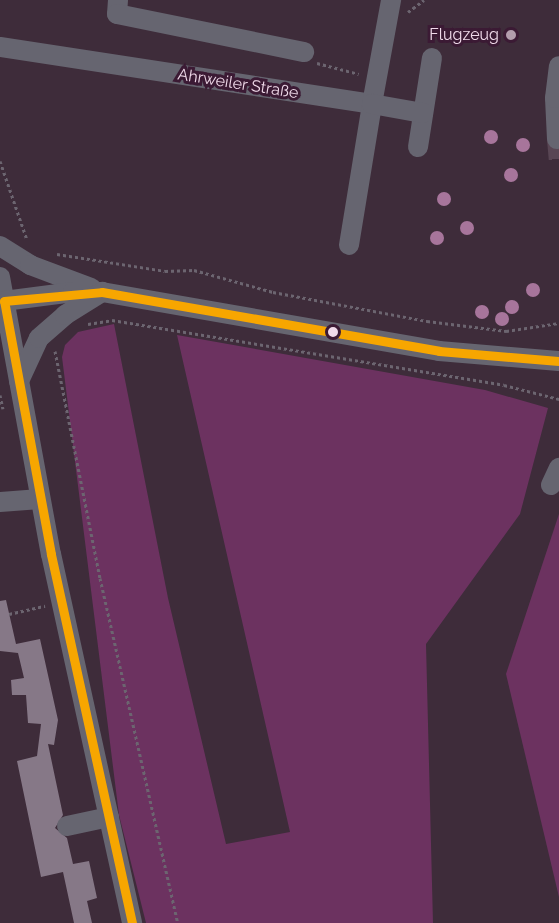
<!DOCTYPE html>
<meta charset="utf-8">
<style>
body{margin:0}
#map{position:relative;width:559px;height:923px;overflow:hidden;background:#3e2c3a;font-family:Raleway,sans-serif}
div>[style]{position:absolute}
.green>*{inset:0;background:#6c3260}
.building>*{inset:0;background:#867887}
.minor-tunnel>*{height:20px;margin-top:-10px;transform-origin:0;background:repeating-linear-gradient(90deg,#594654 0 20px,transparent 0 30px)}
.path>*{height:3px;margin-top:-1.5px;transform-origin:0;background:repeating-linear-gradient(90deg,#6c6570 0 3px,transparent 0 6px)}
.minor>*{height:20px;margin:-10px;padding:0 10px;transform-origin:10px;border-radius:10px;background:#666570}
.bus-1>*{height:9px;margin:-4.5px;padding:0 4.5px;transform-origin:4.5px;border-radius:4.5px;background:#f7a600}
.trees>*{width:14px;height:14px;margin:-7px;border-radius:50%;background:#a7759b}
.dots>*{width:16px;height:16px;translate:-50% -50%;box-sizing:border-box;border:3px solid #3b1a34;border-radius:50%}
span{translate:-50% -50%;white-space:nowrap;text-align:center;line-height:1.15;-webkit-text-stroke:6px #3b1a34;paint-order:stroke}
.poi-label{font-size:16px;color:#f0daea}
.right{translate:-100% -50%;text-align:right}
.street-label{font-size:16px;color:#f0daea}
</style>
<div id="map">
<div class="green">
<div style="clip-path:polygon(114px 324px,168px 598px,226px 844px,290px 832px,177px 335px,485px 390px,548px 408px,520px 514px,426px 644px,433px 923px,146px 923px,119px 815px,62px 357px,65px 345px,78px 332px)"></div>
<div style="clip-path:polygon(559px 514px,559px 897px,506px 674px)"></div>
</div>
<div class="building">
<div style="clip-path:polygon(6px 600px,16px 644px,40px 639px,58px 720px,54px 745px,48px 744px,63px 815px,55px 828px,67px 838px,73px 864px,89px 861px,97px 898px,87px 901px,92px 923px,74px 923px,63px 872px,41px 877px,17px 761px,37px 756px,41px 724px,28px 723px,26px 695px,12px 695px,11px 680px,24px 678px,18px 653px,0 651px,0 601px)"></div>
</div>
<div class="minor-tunnel">
<div style="left:557px;top:139px;width:21px;rotate:85deg"></div>
</div>
<div class="path">
<div style="left:408px;top:12px;width:20px;rotate:-37deg"></div>
<div style="left:317px;top:63px;width:43px;rotate:14.7deg"></div>
<div style="left:0;top:161px;width:83px;rotate:71.1deg"></div>
<div style="left:57px;top:254px;width:109px;rotate:8.9deg"></div>
<div style="left:165px;top:271px;width:29px;rotate:-2deg"></div>
<div style="left:194px;top:270px;width:82px;rotate:15.6deg"></div>
<div style="left:273px;top:292px;width:157px;rotate:10.7deg"></div>
<div style="left:427px;top:321px;width:80px;rotate:7.2deg"></div>
<div style="left:506px;top:331px;width:54px;rotate:-8.6deg"></div>
<div style="left:88px;top:324px;width:24px;rotate:-9deg"></div>
<div style="left:112px;top:320px;width:397px;rotate:9.4deg"></div>
<div style="left:504px;top:385px;width:57px;rotate:14.3deg"></div>
<div style="left:55px;top:351px;width:231px;rotate:78.8deg"></div>
<div style="left:100px;top:578px;width:354px;rotate:77.3deg"></div>
<div style="left:0;top:395px;width:14px;rotate:78deg"></div>
<div style="left:9px;top:614px;width:37px;rotate:-13deg"></div>
</div>
<div class="minor">
<div style="left:118px;top:0;width:14px;rotate:94deg"></div>
<div style="left:117px;top:14px;width:191px;rotate:11.5deg"></div>
<div style="left:0;top:47px;width:376px;rotate:8.7deg"></div>
<div style="left:372px;top:104px;width:106px;rotate:-79.6deg"></div>
<div style="left:557px;top:139px;width:41px;rotate:-92.8deg"></div>
<div style="left:555px;top:98px;width:32px;rotate:-83deg"></div>
<div style="left:418px;top:147px;width:90px;rotate:-81.1deg"></div>
<div style="left:349px;top:245px;width:143px;rotate:-80.7deg"></div>
<div style="left:372px;top:104px;width:52px;rotate:10deg"></div>
<div style="left:0;top:246px;width:36px;rotate:32deg"></div>
<div style="left:30px;top:265px;width:65px;rotate:20.7deg"></div>
<div style="left:0;top:277px;width:282px;rotate:79.6deg"></div>
<div style="left:51px;top:554px;width:378px;rotate:77.6deg"></div>
<div style="left:4px;top:301px;width:70px;rotate:-7.4deg"></div>
<div style="left:73px;top:292px;width:29px"></div>
<div style="left:102px;top:292px;width:342px;rotate:9.9deg"></div>
<div style="left:439px;top:351px;width:120px;rotate:4.8deg"></div>
<div style="left:19px;top:381px;width:47px;rotate:-65.1deg"></div>
<div style="left:39px;top:338px;width:35px;rotate:-41deg"></div>
<div style="left:65px;top:315px;width:44px;rotate:-31.9deg"></div>
<div style="left:551px;top:485px;width:19px;rotate:-65deg"></div>
<div style="left:0;top:502px;width:40px;rotate:-4.3deg"></div>
<div style="left:67px;top:826px;width:43px;rotate:-12.1deg"></div>
</div>
<div class="bus-1">
<div style="left:132px;top:923px;width:378px;rotate:-102.4deg"></div>
<div style="left:51px;top:554px;width:257px;rotate:-100.5deg"></div>
<div style="left:4px;top:301px;width:98px;rotate:-5.2deg"></div>
<div style="left:102px;top:292px;width:342px;rotate:9.9deg"></div>
<div style="left:439px;top:351px;width:120px;rotate:4.8deg"></div>
</div>
<div class="trees">
<div style="left:491px;top:137px"></div>
<div style="left:523px;top:145px"></div>
<div style="left:511px;top:175px"></div>
<div style="left:444px;top:199px"></div>
<div style="left:467px;top:228px"></div>
<div style="left:437px;top:238px"></div>
<div style="left:533px;top:290px"></div>
<div style="left:512px;top:307px"></div>
<div style="left:482px;top:312px"></div>
<div style="left:502px;top:319px"></div>
</div>
<div class="dots">
<div style="left:511px;top:35px;background:#b29dac"></div>
<div style="left:333px;top:332px;background:#f0daea"></div>
</div>
<div class="poi-label">
<span class="right" style="left:499px;top:35px">Flugzeug</span>
</div>
<div class="street-label">
<span style="left:238px;top:84px;rotate:9deg">Ahrweiler Straße</span>
</div>
</div>
